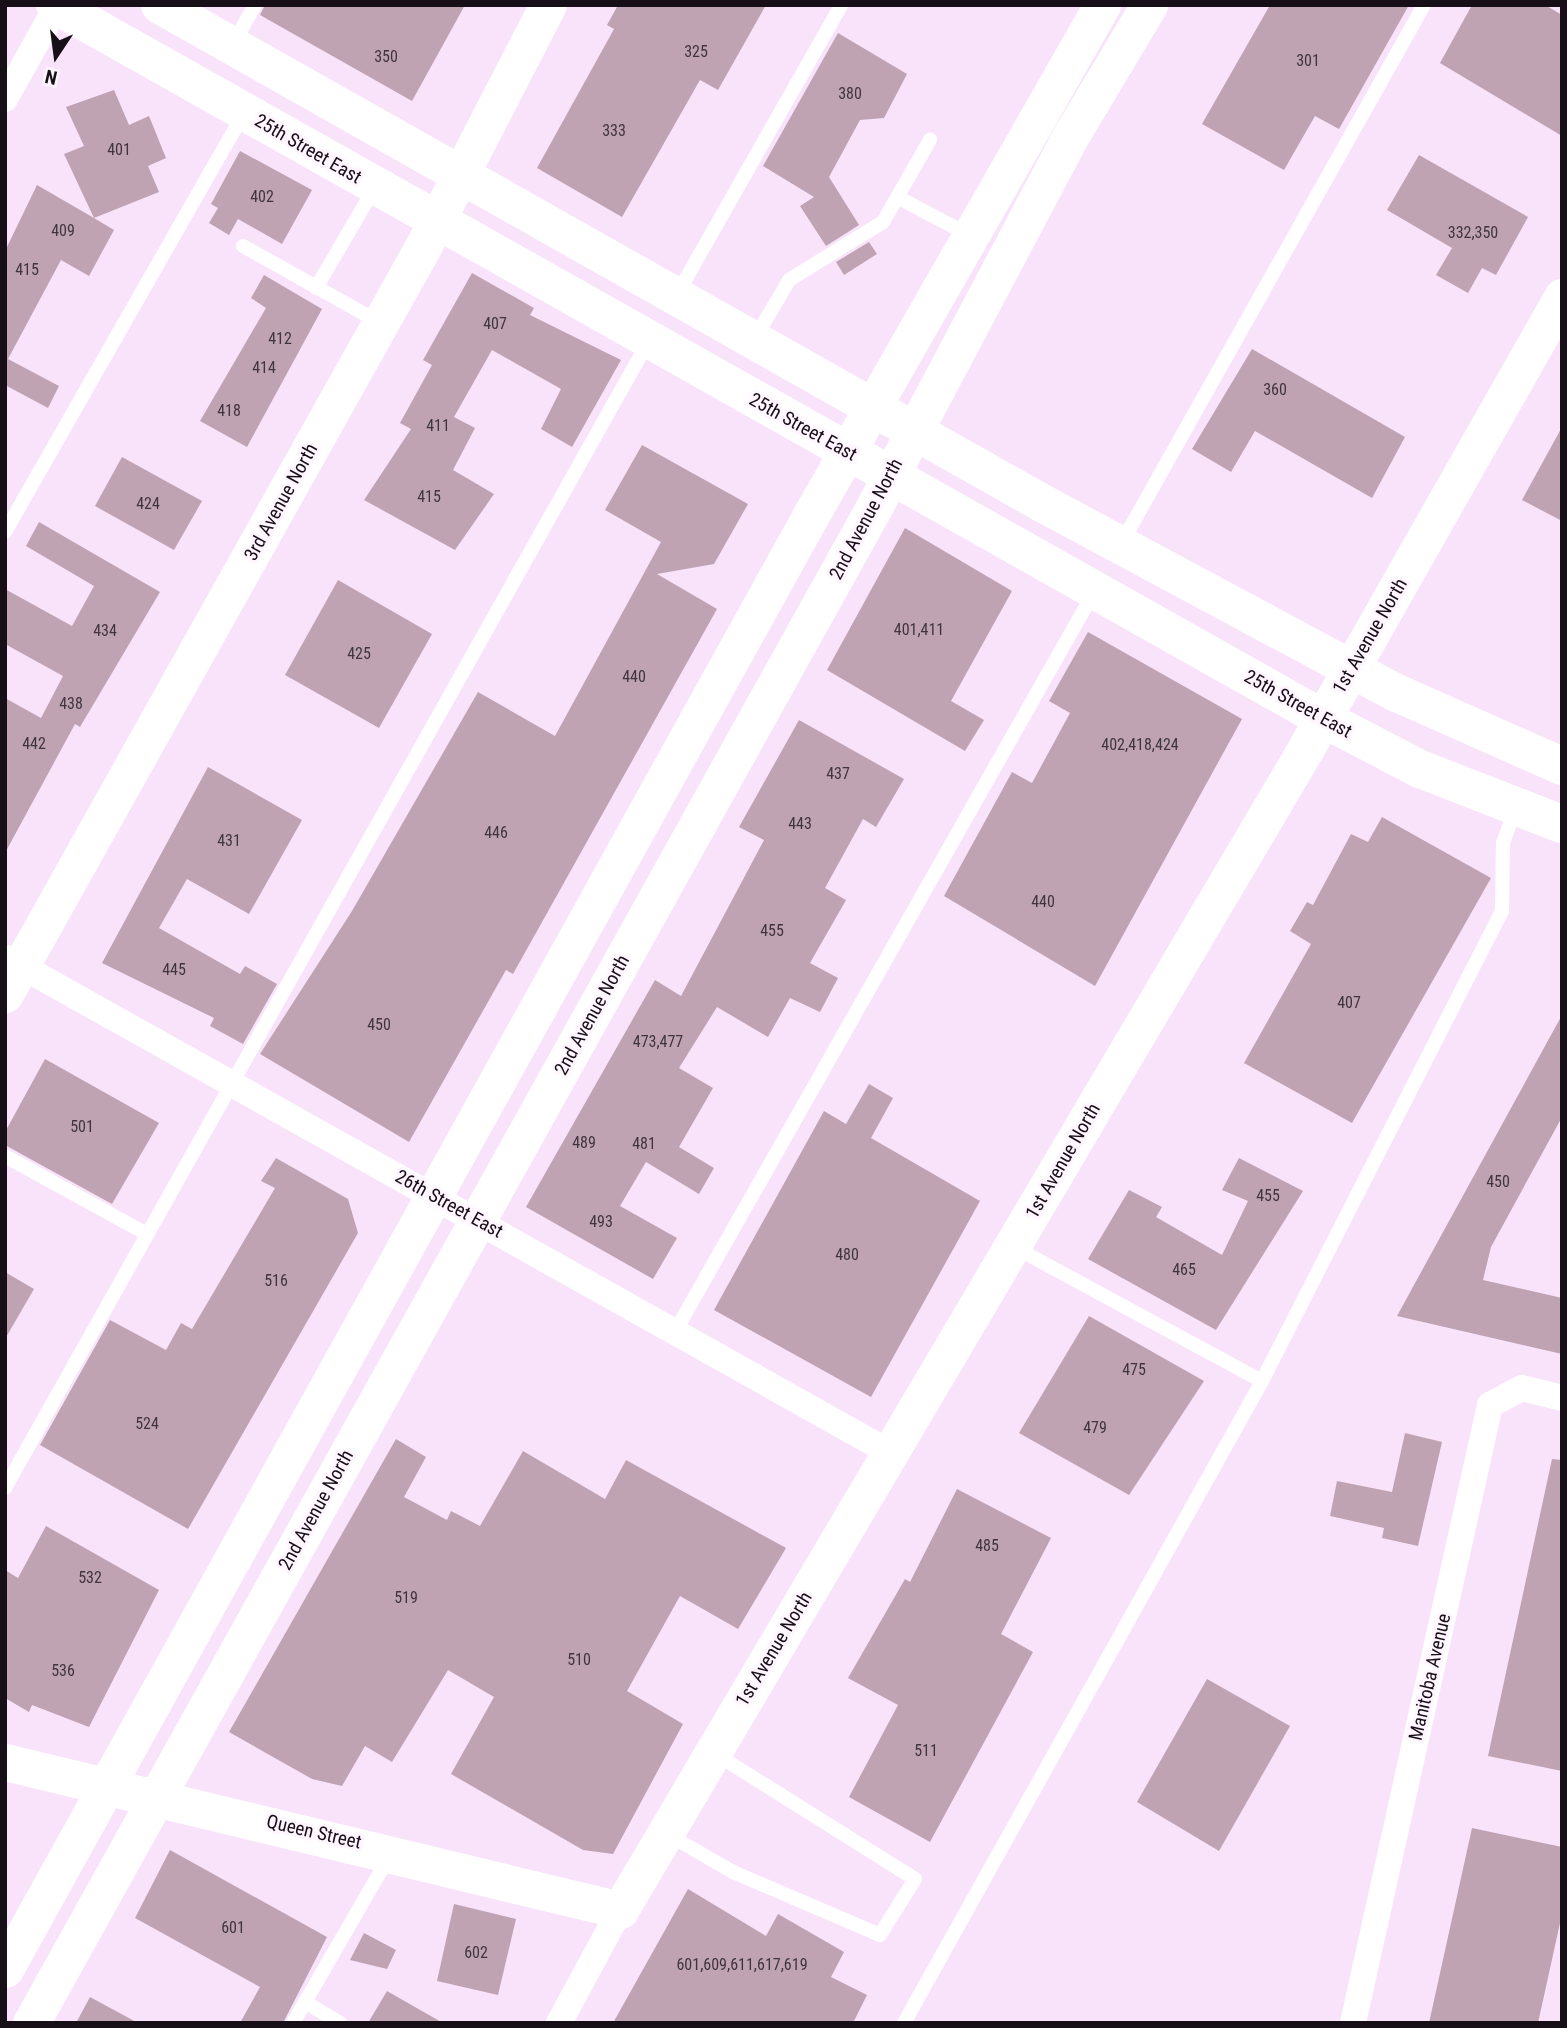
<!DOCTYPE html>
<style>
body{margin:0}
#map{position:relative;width:1567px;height:2028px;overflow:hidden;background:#f8e3fb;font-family:"Roboto Condensed",sans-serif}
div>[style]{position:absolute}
.building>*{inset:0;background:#bfa3b3}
.lane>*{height:14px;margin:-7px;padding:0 7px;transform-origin:7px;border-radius:7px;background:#fff}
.street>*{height:26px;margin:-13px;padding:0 13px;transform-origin:13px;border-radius:13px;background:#fff}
.secondary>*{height:37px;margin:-18.5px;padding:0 18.5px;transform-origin:18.5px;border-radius:18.5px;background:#fff}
.primary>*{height:38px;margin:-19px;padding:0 19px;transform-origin:19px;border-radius:19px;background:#fff}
span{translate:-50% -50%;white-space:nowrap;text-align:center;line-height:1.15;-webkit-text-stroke:6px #fef5ff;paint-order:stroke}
.number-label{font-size:16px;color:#40343e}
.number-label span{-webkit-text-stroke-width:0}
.street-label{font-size:19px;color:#160f17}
.frame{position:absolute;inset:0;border:7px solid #160f17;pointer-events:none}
.north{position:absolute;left:21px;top:21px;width:70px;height:70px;-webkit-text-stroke:5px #fef5ff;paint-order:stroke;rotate:193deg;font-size:19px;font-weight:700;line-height:28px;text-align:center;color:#160f17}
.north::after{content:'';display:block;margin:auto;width:24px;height:32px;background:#160f17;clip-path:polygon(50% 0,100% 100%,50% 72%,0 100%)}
</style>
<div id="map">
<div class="building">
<div style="clip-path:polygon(265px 5px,465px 5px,412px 101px,260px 15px)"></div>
<div style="clip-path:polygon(618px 5px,766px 5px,718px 90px,700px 80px,622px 217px,537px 168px,614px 29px,607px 25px)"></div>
<div style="clip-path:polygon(1270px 5px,1409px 5px,1339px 129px,1315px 116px,1284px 170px,1202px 124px)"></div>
<div style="clip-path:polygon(1472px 5px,1545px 5px,1562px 15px,1562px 136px,1440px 63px)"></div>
<div style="clip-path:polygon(838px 33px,907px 74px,884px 118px,860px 120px,829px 177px,859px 225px,826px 246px,800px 206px,814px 197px,763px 166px)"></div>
<div style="clip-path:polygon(114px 90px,129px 125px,149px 116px,166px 158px,148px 166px,159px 192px,94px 218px,114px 230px,89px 276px,61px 260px,8px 359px,59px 386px,48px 408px,5px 385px,5px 251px,37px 185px,94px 218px,64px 154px,84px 146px,66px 107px)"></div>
<div style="clip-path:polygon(240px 151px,312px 190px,282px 244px,238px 219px,229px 235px,209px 223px,218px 208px,211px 204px)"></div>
<div style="clip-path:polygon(1419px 155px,1528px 217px,1496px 275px,1482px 268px,1468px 293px,1436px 275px,1452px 248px,1387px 210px)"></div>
<div style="clip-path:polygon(869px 242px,877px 254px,844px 275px,836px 262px)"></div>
<div style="clip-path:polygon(472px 273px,534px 308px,530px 315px,621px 360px,572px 447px,541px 429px,561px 389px,492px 350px,454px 417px,475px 428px,453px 470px,494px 494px,455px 550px,364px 500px,411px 429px,400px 423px,432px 365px,423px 360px)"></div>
<div style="clip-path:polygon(264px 275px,322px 309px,247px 447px,200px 421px,266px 308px,251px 298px)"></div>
<div style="clip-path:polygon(1252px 349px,1405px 437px,1372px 498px,1255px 431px,1231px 472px,1192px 449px)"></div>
<div style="clip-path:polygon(1562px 427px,1562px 521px,1522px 500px)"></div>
<div style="clip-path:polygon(642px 445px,748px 504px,714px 564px,657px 574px,717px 609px,513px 974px,506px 970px,409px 1142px,260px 1054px,352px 911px,478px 692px,555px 736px,661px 542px,605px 510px)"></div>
<div style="clip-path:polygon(122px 457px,202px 501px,174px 550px,95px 506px)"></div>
<div style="clip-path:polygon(39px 522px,160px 592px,80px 727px,75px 724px,5px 853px,5px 698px,41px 718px,63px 676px,5px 644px,5px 589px,72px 626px,94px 586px,26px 546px)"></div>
<div style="clip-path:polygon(905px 528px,1012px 591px,951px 701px,984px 720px,965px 751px,827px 670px)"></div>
<div style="clip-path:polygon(338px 580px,432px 634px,379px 728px,285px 675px)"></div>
<div style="clip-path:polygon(1088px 632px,1242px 719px,1095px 986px,944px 896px,1012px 772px,1032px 783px,1070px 713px,1049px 701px)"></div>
<div style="clip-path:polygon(799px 720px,904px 779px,876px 827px,863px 819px,825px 888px,846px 900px,810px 963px,838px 978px,820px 1012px,790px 998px,768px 1037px,717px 1007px,679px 1068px,713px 1088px,679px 1147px,714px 1168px,699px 1194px,646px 1162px,620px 1206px,677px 1238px,653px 1279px,526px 1207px,655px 980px,681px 996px,764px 840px,739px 827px)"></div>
<div style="clip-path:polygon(208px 767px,302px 820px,249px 914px,187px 879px,159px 928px,240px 974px,245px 966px,277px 984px,243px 1044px,210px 1026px,214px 1018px,102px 963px)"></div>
<div style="clip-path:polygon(1382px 817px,1491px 878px,1352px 1123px,1244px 1063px,1311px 944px,1290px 931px,1307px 902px,1313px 905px,1351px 834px,1368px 842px)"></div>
<div style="clip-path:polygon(1562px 1015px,1562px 1117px,1491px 1247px,1483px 1280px,1562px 1298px,1562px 1354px,1397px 1316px)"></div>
<div style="clip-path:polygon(45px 1059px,159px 1123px,112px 1204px,5px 1145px,5px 1132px)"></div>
<div style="clip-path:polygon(869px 1084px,893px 1098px,871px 1138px,980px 1201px,871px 1397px,714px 1310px,824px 1111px,846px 1124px)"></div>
<div style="clip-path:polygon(276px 1158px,348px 1199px,358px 1233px,188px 1529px,40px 1445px,110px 1320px,166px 1350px,181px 1323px,192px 1329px,275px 1188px,261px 1181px)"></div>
<div style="clip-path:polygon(1239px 1158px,1303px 1191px,1216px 1330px,1088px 1259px,1129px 1190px,1162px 1207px,1156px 1217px,1222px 1255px,1248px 1201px,1222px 1190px)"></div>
<div style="clip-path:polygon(5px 1272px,34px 1289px,5px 1339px)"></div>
<div style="clip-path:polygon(1089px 1316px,1204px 1381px,1129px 1495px,1019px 1433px)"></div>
<div style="clip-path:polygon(1405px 1433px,1442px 1442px,1418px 1546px,1382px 1538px,1384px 1528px,1330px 1516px,1337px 1481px,1392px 1492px)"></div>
<div style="clip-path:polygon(396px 1439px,426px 1457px,404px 1497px,447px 1520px,451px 1511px,480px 1526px,523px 1451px,605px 1499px,626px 1460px,786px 1548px,738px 1629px,680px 1596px,627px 1691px,683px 1724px,613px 1854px,583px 1850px,451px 1774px,494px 1697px,448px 1670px,392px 1762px,365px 1746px,342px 1786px,312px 1779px,229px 1732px)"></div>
<div style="clip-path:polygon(1552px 1459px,1562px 1460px,1562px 1771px,1488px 1756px)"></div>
<div style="clip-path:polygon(957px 1489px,1051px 1538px,1001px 1634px,1033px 1652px,930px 1842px,849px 1797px,898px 1705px,848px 1678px,905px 1579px,910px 1582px)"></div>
<div style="clip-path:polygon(46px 1526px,159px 1590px,89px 1727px,32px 1705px,29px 1712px,5px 1698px,5px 1570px,18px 1578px)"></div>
<div style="clip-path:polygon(1207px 1679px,1290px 1726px,1219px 1851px,1137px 1802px)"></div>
<div style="clip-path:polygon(1472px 1828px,1562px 1847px,1562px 1914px,1538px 2023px,1429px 2023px)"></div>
<div style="clip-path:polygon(170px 1850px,327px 1937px,283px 2023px,240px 2023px,260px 1987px,135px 1918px)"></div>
<div style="clip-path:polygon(688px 1889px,766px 1936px,778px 1914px,844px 1952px,831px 1977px,867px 1995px,853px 2023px,613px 2023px)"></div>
<div style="clip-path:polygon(454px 1904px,516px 1919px,498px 1995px,437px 1981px)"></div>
<div style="clip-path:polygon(364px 1933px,396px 1950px,387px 1969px,350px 1960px)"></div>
<div style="clip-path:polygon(387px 1991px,443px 2023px,368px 2023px)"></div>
<div style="clip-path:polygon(90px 1997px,138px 2023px,76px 2023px)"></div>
</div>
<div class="lane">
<div style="left:233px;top:44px;width:45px;rotate:-60.6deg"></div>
<div style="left:897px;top:197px;width:81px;rotate:27.8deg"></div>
<div style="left:243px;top:246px;width:156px;rotate:29.2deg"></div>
<div style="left:316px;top:288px;width:117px;rotate:-59.7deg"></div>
<div style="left:676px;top:296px;width:335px;rotate:-60.4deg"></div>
<div style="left:754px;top:340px;width:69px;rotate:-59.7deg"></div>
<div style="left:789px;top:280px;width:110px;rotate:-31.7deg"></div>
<div style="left:883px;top:222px;width:95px;rotate:-60.2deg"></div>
<div style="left:5px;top:532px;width:481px;rotate:-60.3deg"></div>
<div style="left:1121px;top:544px;width:618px;rotate:-60.66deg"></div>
<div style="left:5px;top:1156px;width:160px;rotate:28.8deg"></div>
<div style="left:1014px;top:1247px;width:282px;rotate:28.4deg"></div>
<div style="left:676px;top:1330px;width:848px;rotate:-60.47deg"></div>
<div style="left:5px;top:1488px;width:1314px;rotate:-60.7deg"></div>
<div style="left:667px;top:1834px;width:76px;rotate:29.9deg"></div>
<div style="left:733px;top:1872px;width:160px;rotate:23.2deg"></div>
<div style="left:880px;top:1935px;width:66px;rotate:-58deg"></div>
<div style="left:915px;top:1879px;width:237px;rotate:-147.9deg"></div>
<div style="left:305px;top:2002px;width:41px;rotate:31deg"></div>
<div style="left:293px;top:2023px;width:194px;rotate:-60deg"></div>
<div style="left:904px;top:2023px;width:735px;rotate:-60.85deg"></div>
<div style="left:1262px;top:1381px;width:528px;rotate:-62.95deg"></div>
<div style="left:1502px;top:911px;width:68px;rotate:-89.2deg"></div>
<div style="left:1503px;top:843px;width:35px;rotate:-70deg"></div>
</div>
<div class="street">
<div style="left:5px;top:99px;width:107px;rotate:-60.8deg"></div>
<div style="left:7px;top:958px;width:1013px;rotate:29.25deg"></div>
<div style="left:559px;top:2023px;width:128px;rotate:-61.6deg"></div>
<div style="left:1353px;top:2023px;width:633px;rotate:-77.5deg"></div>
<div style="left:1490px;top:1405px;width:36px;rotate:-28deg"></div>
<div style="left:1522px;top:1388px;width:41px;rotate:14deg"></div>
</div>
<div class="secondary">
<div style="left:5px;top:994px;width:858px;rotate:-60.78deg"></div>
<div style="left:424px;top:245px;width:270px;rotate:-62.7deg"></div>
<div style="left:5px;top:1762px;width:633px;rotate:13.53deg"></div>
<div style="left:620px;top:1910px;width:1349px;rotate:-59.44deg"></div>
<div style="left:1306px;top:748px;width:519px;rotate:-60.42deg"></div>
<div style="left:5px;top:1969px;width:1662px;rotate:-61deg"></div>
<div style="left:811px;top:515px;width:587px;rotate:-60.29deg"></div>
<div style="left:31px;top:2023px;width:1732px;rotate:-60.92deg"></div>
<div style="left:873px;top:509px;width:427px;rotate:-62.1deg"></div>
<div style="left:1073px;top:132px;width:148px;rotate:-59.1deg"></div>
</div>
<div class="primary">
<div style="left:55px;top:5px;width:1454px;rotate:29.37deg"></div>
<div style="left:1322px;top:718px;width:110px;rotate:27.5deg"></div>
<div style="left:1420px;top:769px;width:152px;rotate:21.2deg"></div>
<div style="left:160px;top:5px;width:1013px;rotate:29.45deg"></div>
<div style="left:1042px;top:503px;width:403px;rotate:28.2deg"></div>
<div style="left:1397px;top:693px;width:180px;rotate:23.9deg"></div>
</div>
<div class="number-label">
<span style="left:696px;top:52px">325</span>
<span style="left:386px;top:57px">350</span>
<span style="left:1308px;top:61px">301</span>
<span style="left:850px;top:94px">380</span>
<span style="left:614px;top:131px">333</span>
<span style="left:119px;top:150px">401</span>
<span style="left:262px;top:197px">402</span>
<span style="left:63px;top:231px">409</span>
<span style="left:1473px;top:233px">332,350</span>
<span style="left:27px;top:270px">415</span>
<span style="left:495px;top:324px">407</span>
<span style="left:280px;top:339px">412</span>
<span style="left:264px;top:368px">414</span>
<span style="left:1275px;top:390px">360</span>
<span style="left:229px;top:411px">418</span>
<span style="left:438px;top:426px">411</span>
<span style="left:429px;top:497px">415</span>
<span style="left:148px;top:504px">424</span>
<span style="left:919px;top:630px">401,411</span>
<span style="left:105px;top:631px">434</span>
<span style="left:359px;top:654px">425</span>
<span style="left:634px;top:677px">440</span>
<span style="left:71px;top:704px">438</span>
<span style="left:34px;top:744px">442</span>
<span style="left:1140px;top:745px">402,418,424</span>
<span style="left:838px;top:774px">437</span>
<span style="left:800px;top:824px">443</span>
<span style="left:496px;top:833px">446</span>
<span style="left:229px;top:841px">431</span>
<span style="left:1043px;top:902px">440</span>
<span style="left:772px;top:931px">455</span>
<span style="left:174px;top:970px">445</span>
<span style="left:1349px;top:1003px">407</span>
<span style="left:379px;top:1025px">450</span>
<span style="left:658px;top:1042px">473,477</span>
<span style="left:82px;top:1127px">501</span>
<span style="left:584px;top:1143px">489</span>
<span style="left:644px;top:1144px">481</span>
<span style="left:1498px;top:1182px">450</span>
<span style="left:1268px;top:1196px">455</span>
<span style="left:601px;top:1222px">493</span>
<span style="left:847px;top:1255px">480</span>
<span style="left:1184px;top:1270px">465</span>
<span style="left:276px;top:1281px">516</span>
<span style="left:1134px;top:1370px">475</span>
<span style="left:147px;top:1424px">524</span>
<span style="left:1095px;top:1428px">479</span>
<span style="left:987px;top:1546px">485</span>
<span style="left:90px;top:1578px">532</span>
<span style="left:406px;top:1598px">519</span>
<span style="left:579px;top:1660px">510</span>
<span style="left:63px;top:1671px">536</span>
<span style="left:926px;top:1751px">511</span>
<span style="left:233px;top:1928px">601</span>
<span style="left:476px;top:1953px">602</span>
<span style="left:742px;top:1965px">601,609,611,617,619</span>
</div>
<div class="street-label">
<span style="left:308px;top:149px;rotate:30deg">25th Street East</span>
<span style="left:803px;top:427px;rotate:29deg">25th Street East</span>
<span style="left:281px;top:502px;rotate:-61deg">3rd Avenue North</span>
<span style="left:866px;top:519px;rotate:-62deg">2nd Avenue North</span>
<span style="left:1370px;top:636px;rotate:-60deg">1st Avenue North</span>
<span style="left:1298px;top:704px;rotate:29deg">25th Street East</span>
<span style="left:592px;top:1015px;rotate:-61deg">2nd Avenue North</span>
<span style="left:1063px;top:1161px;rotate:-60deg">1st Avenue North</span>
<span style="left:449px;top:1204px;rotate:29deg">26th Street East</span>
<span style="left:316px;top:1510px;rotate:-61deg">2nd Avenue North</span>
<span style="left:774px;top:1649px;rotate:-59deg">1st Avenue North</span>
<span style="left:1430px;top:1677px;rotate:-77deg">Manitoba Avenue</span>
<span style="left:314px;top:1832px;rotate:13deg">Queen Street</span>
</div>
<div class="frame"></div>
<div class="north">N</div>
</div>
